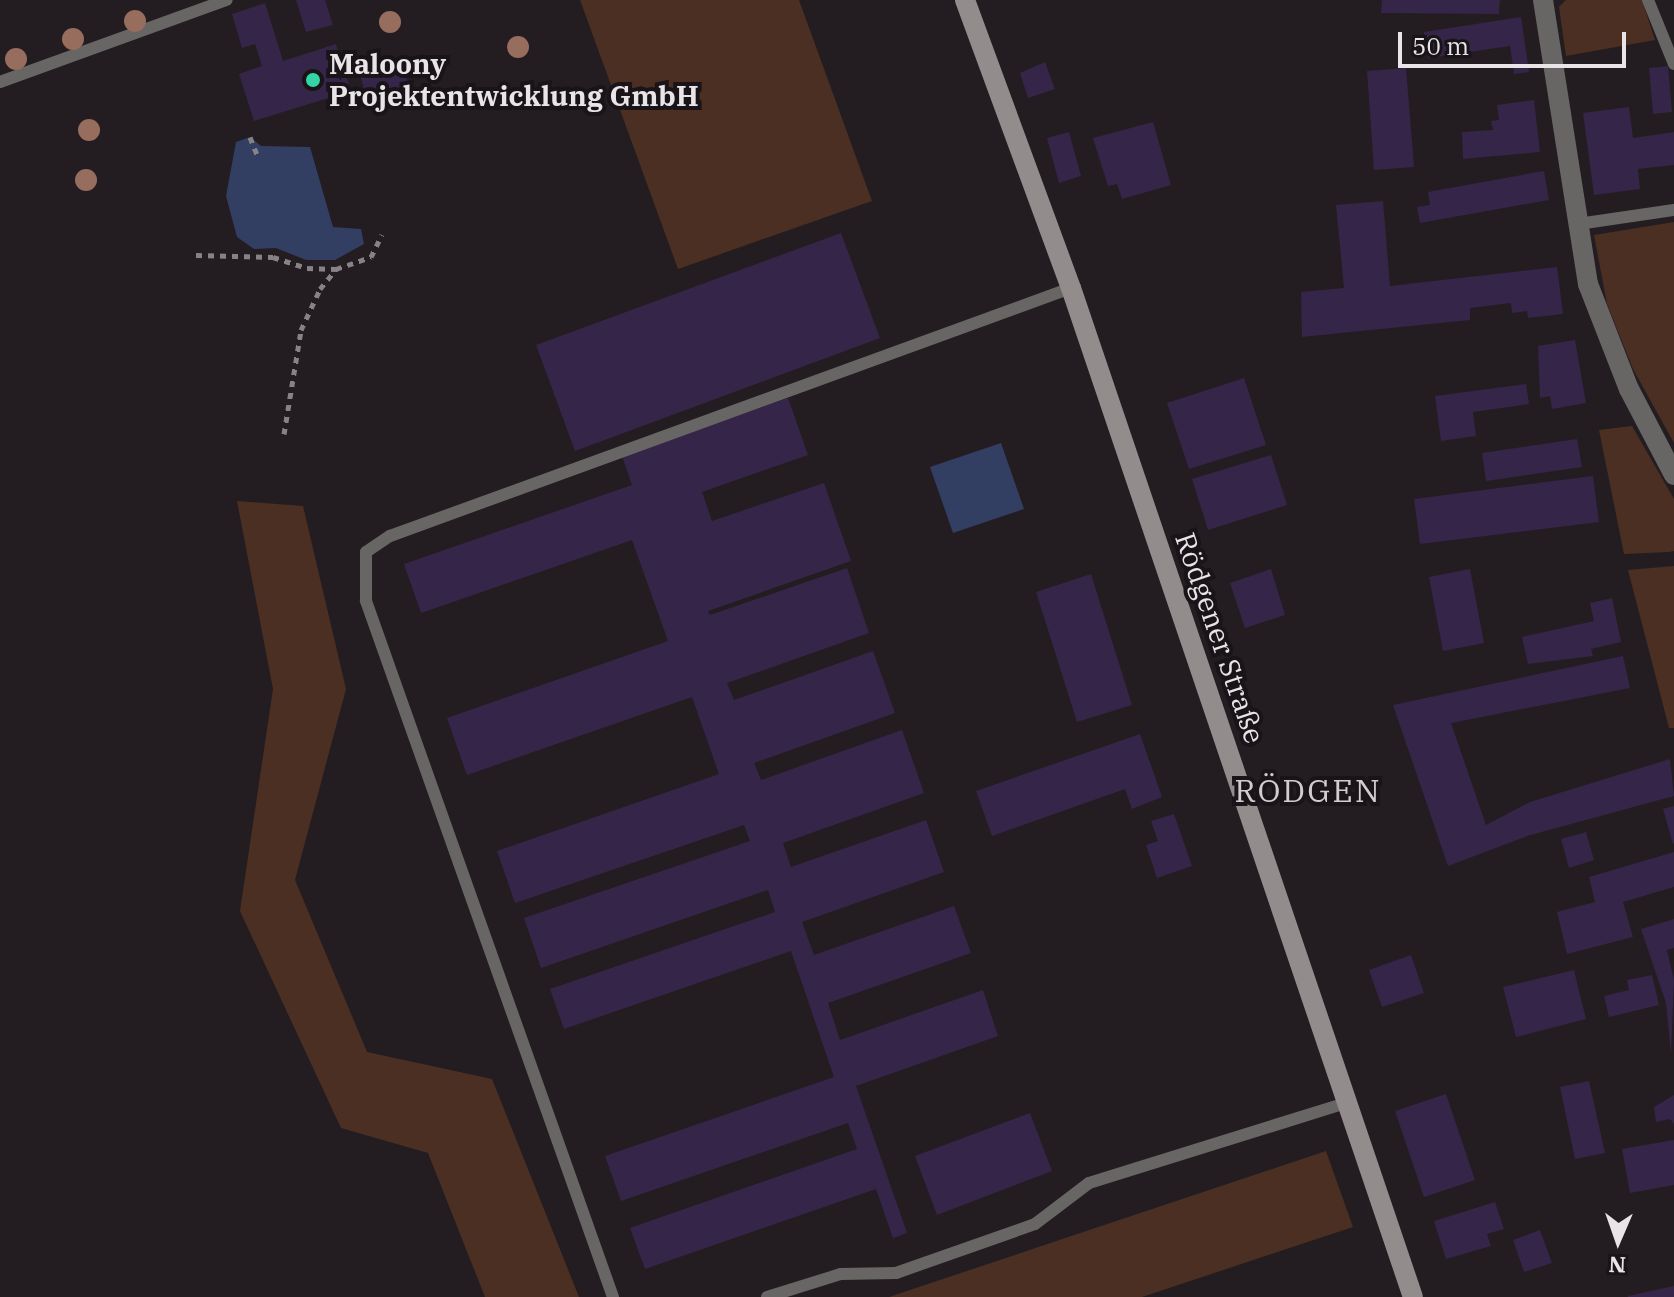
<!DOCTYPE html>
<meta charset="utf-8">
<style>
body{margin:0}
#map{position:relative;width:1674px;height:1297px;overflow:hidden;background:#231d21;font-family:"IBM Plex Serif",serif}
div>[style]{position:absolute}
.green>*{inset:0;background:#4a2f22}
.water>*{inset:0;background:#333e63}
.building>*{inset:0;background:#352548}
.path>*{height:5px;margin-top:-2.5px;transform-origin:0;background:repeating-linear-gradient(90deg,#878285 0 6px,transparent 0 12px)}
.lane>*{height:12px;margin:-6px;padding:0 6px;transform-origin:6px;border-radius:6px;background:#686565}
.street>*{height:20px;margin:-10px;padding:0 10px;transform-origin:10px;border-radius:10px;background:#686565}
.secondary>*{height:20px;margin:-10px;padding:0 10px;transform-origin:10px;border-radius:10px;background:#938c8d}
.trees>*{width:22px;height:22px;margin:-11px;border-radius:50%;background:#976d5d}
.dots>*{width:22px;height:22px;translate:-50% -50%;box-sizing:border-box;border:4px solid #191417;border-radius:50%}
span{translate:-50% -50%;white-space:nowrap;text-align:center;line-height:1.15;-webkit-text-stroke:8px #191417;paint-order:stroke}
.poi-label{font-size:28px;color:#e8e4e7;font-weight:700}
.left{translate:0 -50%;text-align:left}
.street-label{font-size:28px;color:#e8e4e7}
.quarter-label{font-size:32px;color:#d3cbd0;letter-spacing:2px}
.north{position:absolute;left:1578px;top:1201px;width:80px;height:80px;-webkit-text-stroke:6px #191417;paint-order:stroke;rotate:182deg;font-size:22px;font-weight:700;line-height:32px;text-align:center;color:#e8e4e7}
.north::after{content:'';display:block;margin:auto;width:28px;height:36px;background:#e8e4e7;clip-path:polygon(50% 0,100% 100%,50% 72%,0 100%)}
.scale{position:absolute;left:1398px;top:32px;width:228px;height:36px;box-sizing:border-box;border:4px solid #e8e4e7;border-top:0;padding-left:10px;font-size:24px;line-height:28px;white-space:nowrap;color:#e8e4e7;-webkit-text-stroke:6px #191417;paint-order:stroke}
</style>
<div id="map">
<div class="green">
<div style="clip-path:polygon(580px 0,799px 0,872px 201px,678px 269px)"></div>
<div style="clip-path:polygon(1566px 0,1642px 0,1655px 40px,1566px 56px,1559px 7px)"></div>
<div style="clip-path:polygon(1674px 222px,1674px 443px,1633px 369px,1607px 304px,1594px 235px)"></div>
<div style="clip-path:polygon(1632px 426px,1674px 499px,1674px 551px,1669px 552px,1624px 554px,1599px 430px)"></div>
<div style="clip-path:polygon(237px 501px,303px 506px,346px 689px,295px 880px,367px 1052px,492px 1079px,579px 1297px,485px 1297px,428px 1153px,341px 1128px,240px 911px,273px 689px)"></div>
<div style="clip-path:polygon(1674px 566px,1674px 728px,1669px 728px,1628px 570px)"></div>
<div style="clip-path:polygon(1326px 1151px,1353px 1227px,1142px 1297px,889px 1297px)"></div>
</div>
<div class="water">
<div style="clip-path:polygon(250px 137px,261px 146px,310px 147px,333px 227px,361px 229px,364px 244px,335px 260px,306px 260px,276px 248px,254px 249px,237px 237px,226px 196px,236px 142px)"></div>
<div style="clip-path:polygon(1001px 443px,1024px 509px,953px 533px,930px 467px)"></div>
</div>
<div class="building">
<div style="clip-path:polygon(296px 0,325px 0,333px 25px,306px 32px)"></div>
<div style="clip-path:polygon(1382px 0,1500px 0,1499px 14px,1381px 13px)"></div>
<div style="clip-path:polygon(265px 3px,283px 61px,336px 44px,351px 91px,254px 121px,239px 74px,262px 66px,255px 44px,242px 48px,232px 14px)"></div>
<div style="clip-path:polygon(1521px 17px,1529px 72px,1514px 74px,1510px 46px,1428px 58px,1424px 32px)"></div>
<div style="clip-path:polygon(370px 57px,375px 73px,403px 65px,410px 91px,368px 103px,356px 61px)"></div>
<div style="clip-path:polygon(1045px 62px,1055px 89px,1028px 98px,1020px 73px)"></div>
<div style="clip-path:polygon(1668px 66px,1672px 112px,1653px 114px,1649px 68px)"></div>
<div style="clip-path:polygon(1406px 68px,1414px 167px,1374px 170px,1367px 71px)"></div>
<div style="clip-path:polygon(1534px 100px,1540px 152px,1463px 159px,1462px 132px,1493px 130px,1491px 121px,1499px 120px,1497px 105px)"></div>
<div style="clip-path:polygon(1629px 107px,1633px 138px,1674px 132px,1674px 165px,1638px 169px,1640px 189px,1594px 195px,1583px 113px)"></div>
<div style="clip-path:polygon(1153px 122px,1171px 185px,1122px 199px,1117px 184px,1108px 186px,1093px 138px)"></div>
<div style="clip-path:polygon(1069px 132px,1081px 176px,1059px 183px,1047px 138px)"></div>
<div style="clip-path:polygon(1544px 171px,1549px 200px,1420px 223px,1417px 207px,1430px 205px,1428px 192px)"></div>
<div style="clip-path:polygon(1383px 201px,1390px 286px,1557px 267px,1563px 314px,1528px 318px,1527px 311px,1512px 313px,1511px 303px,1470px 308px,1470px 320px,1302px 337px,1301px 292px,1344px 288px,1336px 205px)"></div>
<div style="clip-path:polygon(841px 233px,880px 338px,575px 451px,536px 345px)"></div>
<div style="clip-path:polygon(1575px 340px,1586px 403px,1552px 409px,1550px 396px,1540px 398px,1538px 346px)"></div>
<div style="clip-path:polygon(1244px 378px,1266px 445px,1189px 469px,1167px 403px)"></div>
<div style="clip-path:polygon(1526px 384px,1529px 404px,1473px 412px,1476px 436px,1441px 441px,1435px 396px)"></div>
<div style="clip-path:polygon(788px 398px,808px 455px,702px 492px,712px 521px,824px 483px,851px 561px,708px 611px,710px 615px,847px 568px,869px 633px,727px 683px,734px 700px,873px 651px,895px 713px,754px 763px,761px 780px,902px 730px,924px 793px,783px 843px,791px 867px,926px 820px,944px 872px,802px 922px,814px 955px,954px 906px,971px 953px,828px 1003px,840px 1040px,983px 990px,998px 1036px,856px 1086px,907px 1233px,893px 1238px,876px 1189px,645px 1269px,630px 1228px,857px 1149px,848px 1123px,621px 1201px,605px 1156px,834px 1077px,791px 951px,564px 1029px,550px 989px,775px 912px,768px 890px,541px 968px,524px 918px,750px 841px,744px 825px,515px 903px,497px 851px,719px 774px,692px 697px,467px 775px,447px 718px,668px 641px,632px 540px,421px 613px,404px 564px,632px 485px,622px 456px)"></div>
<div style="clip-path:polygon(1577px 439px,1582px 467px,1486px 481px,1482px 453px)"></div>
<div style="clip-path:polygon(1271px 455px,1287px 505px,1208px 530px,1192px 479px)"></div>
<div style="clip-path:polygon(1593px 476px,1599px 522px,1420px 544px,1414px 499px)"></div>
<div style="clip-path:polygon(1271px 569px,1285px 615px,1245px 628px,1230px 583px)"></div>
<div style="clip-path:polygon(1470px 569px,1484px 643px,1443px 651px,1429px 577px)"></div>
<div style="clip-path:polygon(1091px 574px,1132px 705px,1077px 722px,1036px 592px)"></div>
<div style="clip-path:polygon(1612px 598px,1621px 642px,1591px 649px,1593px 656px,1528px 664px,1522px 637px,1594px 621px,1590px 603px)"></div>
<div style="clip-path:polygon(1623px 656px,1630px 688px,1451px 723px,1486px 825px,1530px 802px,1670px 759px,1674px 796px,1527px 836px,1448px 866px,1393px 705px)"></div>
<div style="clip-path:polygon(1140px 734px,1162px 797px,1132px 809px,1125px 789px,992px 836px,976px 791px)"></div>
<div style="clip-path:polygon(1674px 806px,1674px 843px,1673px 844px,1663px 809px)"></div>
<div style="clip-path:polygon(1174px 814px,1192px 866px,1157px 878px,1146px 845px,1158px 841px,1151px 821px)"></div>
<div style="clip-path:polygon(1586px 832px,1594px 860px,1569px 868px,1561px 839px)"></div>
<div style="clip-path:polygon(1674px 852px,1674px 887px,1623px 902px,1633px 937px,1567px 954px,1557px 912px,1595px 902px,1589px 877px)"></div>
<div style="clip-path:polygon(1674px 919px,1674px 948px,1667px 950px,1674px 980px,1671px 1055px,1666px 1003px,1641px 929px)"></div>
<div style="clip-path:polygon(1411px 955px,1424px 993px,1382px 1007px,1369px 970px)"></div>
<div style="clip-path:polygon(1574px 970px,1586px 1019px,1516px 1037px,1503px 987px)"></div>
<div style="clip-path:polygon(1652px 975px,1659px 1005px,1609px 1017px,1604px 996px,1629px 990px,1627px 980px)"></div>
<div style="clip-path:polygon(1589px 1081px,1605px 1153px,1575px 1159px,1560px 1087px)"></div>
<div style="clip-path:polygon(1446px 1094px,1475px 1180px,1424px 1197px,1395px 1111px)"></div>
<div style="clip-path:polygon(1674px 1095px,1674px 1124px,1670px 1119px,1656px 1122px,1654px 1107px)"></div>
<div style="clip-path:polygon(1030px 1113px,1052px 1171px,937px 1215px,915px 1156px)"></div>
<div style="clip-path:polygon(1674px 1140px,1674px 1185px,1630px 1193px,1622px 1149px)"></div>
<div style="clip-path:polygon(1495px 1202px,1504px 1229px,1487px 1234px,1491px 1246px,1446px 1259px,1434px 1221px)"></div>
<div style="clip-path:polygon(1540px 1230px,1552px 1263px,1524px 1272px,1513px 1240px)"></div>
<div style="clip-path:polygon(1674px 1286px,1674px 1297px,1628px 1297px,1628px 1296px)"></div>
</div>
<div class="path">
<div style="left:250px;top:137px;width:22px;rotate:68deg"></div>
<div style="left:196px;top:255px;width:77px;rotate:1.5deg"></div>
<div style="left:273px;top:257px;width:36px;rotate:18deg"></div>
<div style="left:307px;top:268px;width:29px;rotate:2deg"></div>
<div style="left:284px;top:434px;width:105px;rotate:-80.7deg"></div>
<div style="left:301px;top:330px;width:45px;rotate:-65.1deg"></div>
<div style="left:320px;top:289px;width:26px;rotate:-51deg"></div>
<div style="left:336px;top:269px;width:37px;rotate:-19deg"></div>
<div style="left:371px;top:257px;width:25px;rotate:-64deg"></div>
</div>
<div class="lane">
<div style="left:1648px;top:0;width:69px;rotate:67.9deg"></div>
<div style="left:0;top:82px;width:241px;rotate:-19.9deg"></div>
<div style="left:1578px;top:224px;width:97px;rotate:-8.3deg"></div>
<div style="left:613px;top:1297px;width:739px;rotate:-109.54deg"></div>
<div style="left:366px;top:601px;width:49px;rotate:-90deg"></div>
<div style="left:366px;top:552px;width:29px;rotate:-34deg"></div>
<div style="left:390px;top:536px;width:725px;rotate:-20.01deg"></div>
<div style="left:767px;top:1297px;width:77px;rotate:-17.3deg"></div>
<div style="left:841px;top:1274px;width:55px;rotate:-1deg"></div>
<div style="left:896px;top:1273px;width:147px;rotate:-19.4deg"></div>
<div style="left:1035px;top:1224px;width:68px;rotate:-37.2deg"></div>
<div style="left:1089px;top:1183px;width:272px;rotate:-17.3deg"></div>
</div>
<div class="street">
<div style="left:1543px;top:0;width:288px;rotate:81deg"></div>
<div style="left:1588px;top:284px;width:113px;rotate:68.7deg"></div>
<div style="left:1629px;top:389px;width:97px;rotate:62.4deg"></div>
</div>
<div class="secondary">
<div style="left:965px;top:0;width:307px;rotate:69.8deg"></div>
<div style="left:1071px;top:288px;width:1065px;rotate:71.28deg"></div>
</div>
<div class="trees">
<div style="left:135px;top:21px"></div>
<div style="left:390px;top:22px"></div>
<div style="left:73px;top:39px"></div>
<div style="left:518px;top:47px"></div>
<div style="left:16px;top:59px"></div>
<div style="left:89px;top:130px"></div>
<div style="left:86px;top:180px"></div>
</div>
<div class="dots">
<div style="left:313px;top:80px;background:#35d4a7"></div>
</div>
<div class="poi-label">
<span class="left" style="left:329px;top:80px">Maloony<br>Projektentwicklung GmbH</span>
</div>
<div class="street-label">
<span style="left:1220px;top:638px;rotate:71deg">Rödgener Straße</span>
</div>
<div class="quarter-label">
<span style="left:1308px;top:790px">RÖDGEN</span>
</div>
<div class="north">N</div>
<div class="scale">50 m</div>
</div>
